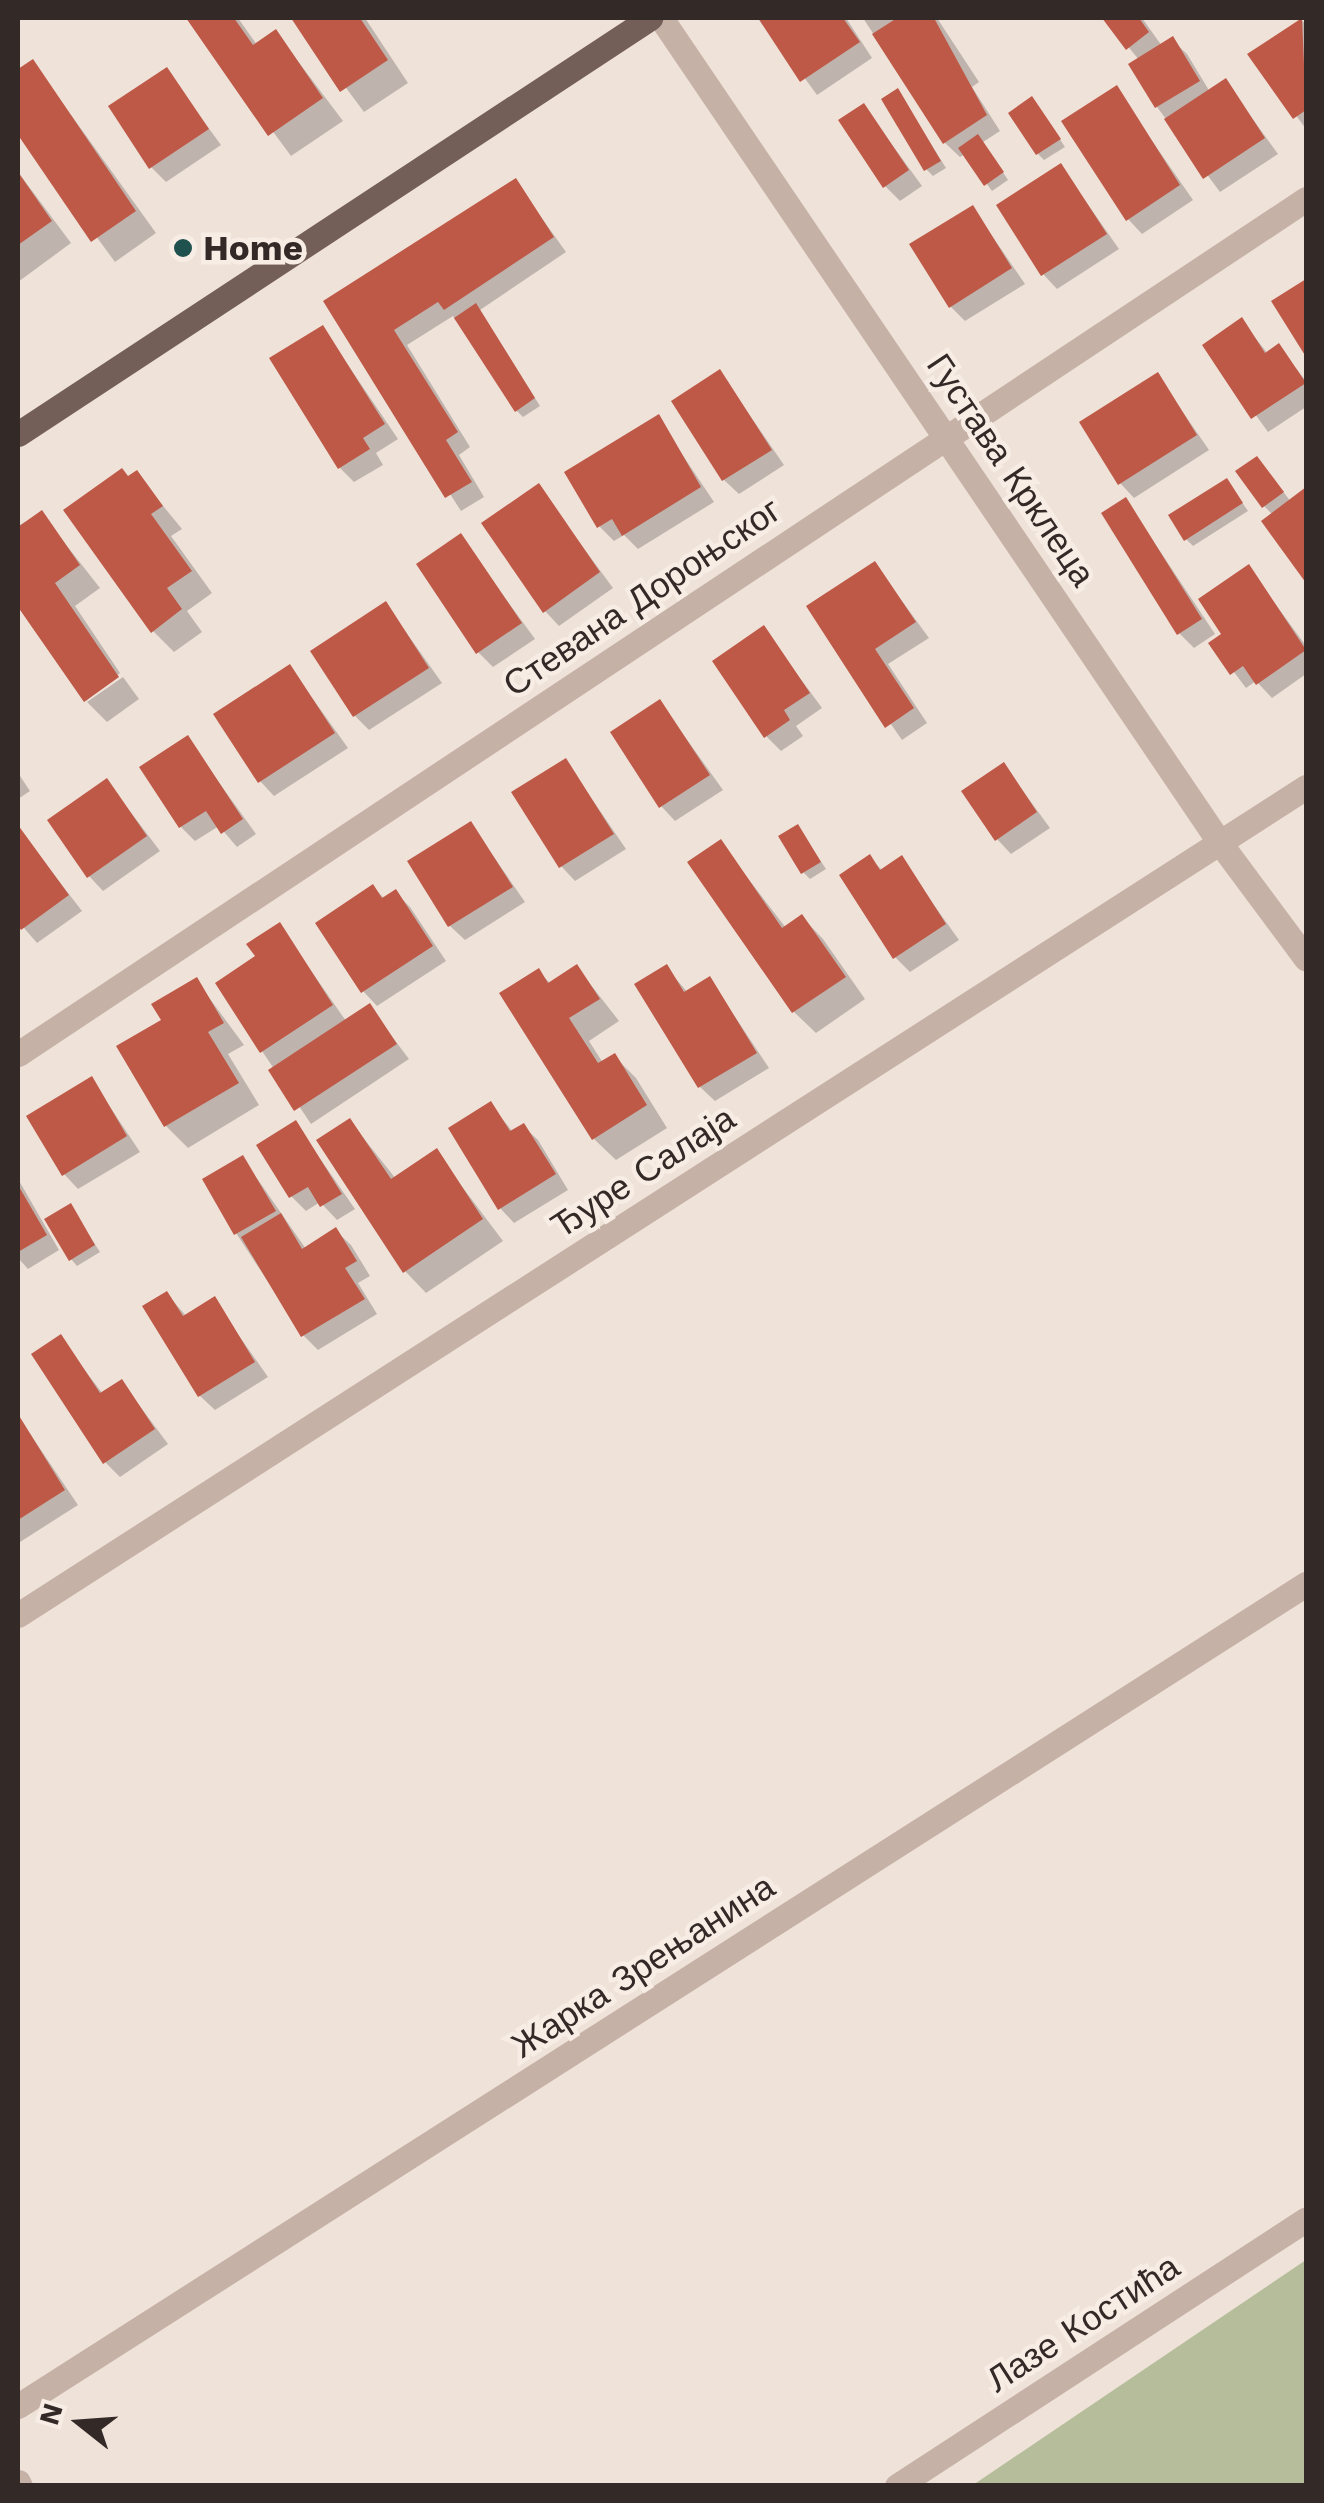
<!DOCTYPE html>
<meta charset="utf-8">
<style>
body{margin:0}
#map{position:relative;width:1324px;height:2503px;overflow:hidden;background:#efe2d9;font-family:"Work Sans",sans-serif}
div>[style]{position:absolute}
.green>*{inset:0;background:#b5bd9a}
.shadow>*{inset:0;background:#0003}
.building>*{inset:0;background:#be5948}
.minor>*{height:25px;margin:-12.5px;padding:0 12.5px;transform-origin:12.5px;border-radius:12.5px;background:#c6b1a6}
.major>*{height:25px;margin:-12.5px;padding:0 12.5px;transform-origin:12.5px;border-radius:12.5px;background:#745f58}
.dots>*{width:28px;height:28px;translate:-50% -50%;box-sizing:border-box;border:5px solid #f7ede5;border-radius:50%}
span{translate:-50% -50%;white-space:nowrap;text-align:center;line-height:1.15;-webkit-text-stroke:9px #f7ede5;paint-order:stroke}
.poi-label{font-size:35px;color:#332926;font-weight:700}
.left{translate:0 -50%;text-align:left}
.street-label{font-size:35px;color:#332926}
.frame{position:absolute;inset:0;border:20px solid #332926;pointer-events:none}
.north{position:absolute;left:30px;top:2373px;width:100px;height:100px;-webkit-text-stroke:8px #f7ede5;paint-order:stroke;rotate:287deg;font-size:28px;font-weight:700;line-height:40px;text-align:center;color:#332926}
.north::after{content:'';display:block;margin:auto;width:35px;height:45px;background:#332926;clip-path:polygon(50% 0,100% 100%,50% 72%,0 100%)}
</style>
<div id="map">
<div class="green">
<div style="clip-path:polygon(1306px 2260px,1306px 2485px,973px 2485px)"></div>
</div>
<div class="shadow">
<div style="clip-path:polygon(189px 18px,238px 18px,257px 45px,276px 32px,343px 121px,291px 156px)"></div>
<div style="clip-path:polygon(294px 18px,365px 18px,408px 83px,364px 112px)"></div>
<div style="clip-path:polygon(761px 18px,846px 18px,872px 58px,817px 95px)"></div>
<div style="clip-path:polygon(863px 18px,937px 18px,979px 82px,972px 87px,1000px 131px,983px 142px,1008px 180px,992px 191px,965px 154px,960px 157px,945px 143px)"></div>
<div style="clip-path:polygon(1105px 18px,1142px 18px,1162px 46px,1172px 40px,1187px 54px,1210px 92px,1226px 82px,1278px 154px,1220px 192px,1157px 107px,1139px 60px)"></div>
<div style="clip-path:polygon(1301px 19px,1306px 25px,1306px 129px,1251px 54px)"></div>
<div style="clip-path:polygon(33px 62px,156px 233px,115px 262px,18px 130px,18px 72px)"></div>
<div style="clip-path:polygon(167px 71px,221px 145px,166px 182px,151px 167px)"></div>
<div style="clip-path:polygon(1116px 89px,1193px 200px,1142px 234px,1128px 219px)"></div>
<div style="clip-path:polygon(898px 91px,946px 168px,933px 176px,926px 169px)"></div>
<div style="clip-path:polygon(864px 106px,922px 186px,900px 201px,885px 186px)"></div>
<div style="clip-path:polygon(1038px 106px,1065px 147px,1044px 160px,1038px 154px)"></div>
<div style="clip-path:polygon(1061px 166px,1119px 249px,1057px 289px,1043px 274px)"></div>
<div style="clip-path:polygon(18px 172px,71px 243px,18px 282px)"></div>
<div style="clip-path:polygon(516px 182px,566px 252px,480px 310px,540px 406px,523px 417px,516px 410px,453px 316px,407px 345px,470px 447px,459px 455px,484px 497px,461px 511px,327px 302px)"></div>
<div style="clip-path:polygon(973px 208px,1025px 284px,965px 321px,951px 307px)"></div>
<div style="clip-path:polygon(1242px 321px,1268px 354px,1279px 347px,1306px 381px,1306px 407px,1268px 432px,1205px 345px)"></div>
<div style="clip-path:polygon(323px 328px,398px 439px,376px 453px,383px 465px,354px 482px,340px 468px)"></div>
<div style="clip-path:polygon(720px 372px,784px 465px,739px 494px,724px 480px)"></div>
<div style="clip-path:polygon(1158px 376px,1209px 450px,1134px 498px,1120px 483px)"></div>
<div style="clip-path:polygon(658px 418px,714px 502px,638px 549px,624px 535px,614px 541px,599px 526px)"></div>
<div style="clip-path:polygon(1263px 465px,1291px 502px,1306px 491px,1306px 579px,1265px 522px,1273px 515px,1264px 506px)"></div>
<div style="clip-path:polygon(137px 474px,182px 529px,171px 536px,212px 593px,187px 611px,202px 632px,174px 652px,153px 631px,129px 479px)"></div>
<div style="clip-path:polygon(1227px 481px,1248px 511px,1193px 546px,1186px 539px)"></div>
<div style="clip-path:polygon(538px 486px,613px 588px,559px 626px,545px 611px)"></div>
<div style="clip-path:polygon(1126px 500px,1215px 634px,1194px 648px,1179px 633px)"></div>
<div style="clip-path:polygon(41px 513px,100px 588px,75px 606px,120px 673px,86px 701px,18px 602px,18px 526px)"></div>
<div style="clip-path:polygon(460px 536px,535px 639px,493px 667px,478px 652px)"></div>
<div style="clip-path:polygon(875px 564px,929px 638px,888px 664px,927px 723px,902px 740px,809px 607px)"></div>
<div style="clip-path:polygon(1249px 568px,1306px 646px,1306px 674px,1272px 698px,1256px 681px,1246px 688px,1212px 643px,1225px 634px)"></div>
<div style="clip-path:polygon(386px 604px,442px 683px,369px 730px,355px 716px)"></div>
<div style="clip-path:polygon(764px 629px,822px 708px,796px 726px,803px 736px,781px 751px,766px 736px)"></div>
<div style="clip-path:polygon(290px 667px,348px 748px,274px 796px,260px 781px)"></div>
<div style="clip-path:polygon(123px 677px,139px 699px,107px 722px,87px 702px)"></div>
<div style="clip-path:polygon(660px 702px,723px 790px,675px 821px,661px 806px)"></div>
<div style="clip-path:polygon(187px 738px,256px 834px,237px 847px,219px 826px,195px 841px,181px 827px)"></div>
<div style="clip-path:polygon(566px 761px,626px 849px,575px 881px,561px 866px)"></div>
<div style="clip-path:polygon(1004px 765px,1050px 828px,1011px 854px,997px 839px)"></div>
<div style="clip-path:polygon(18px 773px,30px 791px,18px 799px)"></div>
<div style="clip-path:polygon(107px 781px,160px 851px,103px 891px,89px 876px)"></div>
<div style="clip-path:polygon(471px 824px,525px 902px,465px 940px,450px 926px)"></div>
<div style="clip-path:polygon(798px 827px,826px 869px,810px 879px,803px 872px)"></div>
<div style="clip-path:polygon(18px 828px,82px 911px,37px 943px,18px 921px)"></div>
<div style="clip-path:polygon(720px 842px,786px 928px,802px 917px,823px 939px,865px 999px,816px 1033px,794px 1012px,691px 863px)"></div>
<div style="clip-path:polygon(869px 857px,883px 871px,901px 859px,959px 940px,910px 972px,895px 957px)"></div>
<div style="clip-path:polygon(373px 887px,385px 899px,395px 892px,410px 907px,446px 961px,377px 1006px,363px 991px)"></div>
<div style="clip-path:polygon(280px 926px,346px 1021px,369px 1006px,409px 1059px,311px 1124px,262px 1051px,258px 957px)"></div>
<div style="clip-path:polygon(577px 967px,619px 1021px,589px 1041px,603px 1063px,614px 1056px,636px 1078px,667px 1128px,616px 1160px,594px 1139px,538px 971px,551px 984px)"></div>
<div style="clip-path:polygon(666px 967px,688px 993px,710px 979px,769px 1068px,715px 1101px,700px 1087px)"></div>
<div style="clip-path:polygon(196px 980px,244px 1045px,228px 1054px,259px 1105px,188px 1148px,166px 1126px,120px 1047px,164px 1021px)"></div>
<div style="clip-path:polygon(92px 1080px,140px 1152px,78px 1189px,64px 1174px)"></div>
<div style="clip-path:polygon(490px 1104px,513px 1132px,523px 1126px,538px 1140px,568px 1190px,514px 1223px,500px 1208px)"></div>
<div style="clip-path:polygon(350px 1121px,396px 1179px,436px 1152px,503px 1241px,426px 1293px,405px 1271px)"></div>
<div style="clip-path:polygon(296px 1124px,355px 1209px,337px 1220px,320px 1202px,306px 1211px,291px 1196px)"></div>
<div style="clip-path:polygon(243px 1158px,306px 1249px,336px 1231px,351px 1245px,370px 1276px,358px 1283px,377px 1314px,318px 1350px,303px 1335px,236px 1233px)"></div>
<div style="clip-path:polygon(18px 1179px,59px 1250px,28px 1269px,18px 1258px)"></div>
<div style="clip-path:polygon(70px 1206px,100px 1252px,77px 1266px,71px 1259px)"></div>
<div style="clip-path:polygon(167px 1294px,187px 1317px,214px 1300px,268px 1377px,215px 1410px,200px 1396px)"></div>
<div style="clip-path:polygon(60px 1338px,103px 1394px,122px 1382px,168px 1444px,120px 1477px,105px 1462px)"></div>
<div style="clip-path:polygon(18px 1416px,78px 1505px,20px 1542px,18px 1540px)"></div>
</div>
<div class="building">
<div style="clip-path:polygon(186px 18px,234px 18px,253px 45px,276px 29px,323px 98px,268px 136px)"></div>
<div style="clip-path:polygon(291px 18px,360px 18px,388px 60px,340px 92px)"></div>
<div style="clip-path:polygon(758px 18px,843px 18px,860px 42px,800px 82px)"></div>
<div style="clip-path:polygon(897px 18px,934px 18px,987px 115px,943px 144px,872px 34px)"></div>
<div style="clip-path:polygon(1102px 18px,1139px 18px,1149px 32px,1126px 50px)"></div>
<div style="clip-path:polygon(1302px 18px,1306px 110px,1293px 119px,1247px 54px)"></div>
<div style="clip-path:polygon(1173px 36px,1200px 81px,1155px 108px,1128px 64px)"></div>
<div style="clip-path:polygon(33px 59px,136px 211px,91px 242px,18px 135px,18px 69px)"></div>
<div style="clip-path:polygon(167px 67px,209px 129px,149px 169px,108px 106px)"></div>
<div style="clip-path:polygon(1226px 78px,1265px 138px,1203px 179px,1164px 119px)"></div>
<div style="clip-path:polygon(1117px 85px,1180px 185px,1126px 221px,1061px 121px)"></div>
<div style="clip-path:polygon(898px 88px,941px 161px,924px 171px,881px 99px)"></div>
<div style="clip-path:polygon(1032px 96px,1061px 139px,1036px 155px,1008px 113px)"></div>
<div style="clip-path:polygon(864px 103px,909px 170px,883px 188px,838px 120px)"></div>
<div style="clip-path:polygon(978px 134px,1004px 172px,984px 186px,958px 148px)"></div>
<div style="clip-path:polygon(1061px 163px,1107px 234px,1041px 276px,996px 205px)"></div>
<div style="clip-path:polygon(18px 172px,52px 221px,18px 245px)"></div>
<div style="clip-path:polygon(516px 178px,554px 237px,444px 310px,438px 302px,394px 330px,458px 432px,446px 440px,472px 482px,445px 498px,323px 301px)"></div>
<div style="clip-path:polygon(973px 205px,1012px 268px,949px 308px,909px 244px)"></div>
<div style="clip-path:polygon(1306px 279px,1306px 357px,1271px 301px)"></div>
<div style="clip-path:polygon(476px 303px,535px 398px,515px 412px,454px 318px)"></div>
<div style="clip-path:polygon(1242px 317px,1265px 353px,1279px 343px,1306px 383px,1251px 419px,1202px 345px)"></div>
<div style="clip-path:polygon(323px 325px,385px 424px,363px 438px,370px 449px,338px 469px,269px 358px)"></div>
<div style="clip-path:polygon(720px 369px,772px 450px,722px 481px,671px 401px)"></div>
<div style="clip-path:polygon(1158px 372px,1197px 435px,1118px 485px,1079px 422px)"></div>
<div style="clip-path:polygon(659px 414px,701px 487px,622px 536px,612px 519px,597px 528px,564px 472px)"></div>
<div style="clip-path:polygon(1257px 456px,1284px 492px,1262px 508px,1235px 471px)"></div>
<div style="clip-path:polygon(122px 468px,128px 476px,137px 470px,163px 506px,151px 514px,192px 571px,167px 588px,182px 609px,151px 633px,63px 510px)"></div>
<div style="clip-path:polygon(1227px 478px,1243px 503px,1184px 541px,1168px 515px)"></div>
<div style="clip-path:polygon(539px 483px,600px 572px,543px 613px,481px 523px)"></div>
<div style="clip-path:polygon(1306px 487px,1306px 583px,1261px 521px)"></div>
<div style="clip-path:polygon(1126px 497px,1202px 619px,1177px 635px,1101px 513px)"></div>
<div style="clip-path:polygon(42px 510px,80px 565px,55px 583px,119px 677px,84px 702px,18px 607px,18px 527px)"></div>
<div style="clip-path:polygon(461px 533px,522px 623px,476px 654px,416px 564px)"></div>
<div style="clip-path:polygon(875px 561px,916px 622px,875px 649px,914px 708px,885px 728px,806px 606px)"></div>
<div style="clip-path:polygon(1249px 564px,1306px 650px,1256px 685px,1243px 666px,1230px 675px,1208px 643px,1221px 634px,1198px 599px)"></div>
<div style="clip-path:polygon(386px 601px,429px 668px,353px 717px,310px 651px)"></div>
<div style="clip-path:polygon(764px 625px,810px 693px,784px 710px,790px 720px,764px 738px,712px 661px)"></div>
<div style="clip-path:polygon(290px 664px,335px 733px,258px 783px,213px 714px)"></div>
<div style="clip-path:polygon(660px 699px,710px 775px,659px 808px,610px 732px)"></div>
<div style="clip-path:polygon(188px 735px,243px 819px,221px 834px,206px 811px,179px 828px,139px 767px)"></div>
<div style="clip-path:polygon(566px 758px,614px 834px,559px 868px,511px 792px)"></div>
<div style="clip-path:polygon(1004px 762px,1037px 812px,995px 841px,961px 791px)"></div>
<div style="clip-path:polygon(107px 778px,147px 836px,87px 878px,47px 820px)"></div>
<div style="clip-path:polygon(471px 821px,513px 887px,448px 927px,407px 861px)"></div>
<div style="clip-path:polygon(798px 824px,821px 862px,801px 874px,778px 836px)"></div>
<div style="clip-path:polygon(18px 825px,69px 895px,21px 930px,18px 925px)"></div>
<div style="clip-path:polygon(721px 839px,782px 928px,802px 914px,846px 977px,792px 1013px,687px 862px)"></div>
<div style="clip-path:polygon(870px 854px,880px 870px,902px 855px,946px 924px,893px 959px,839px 875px)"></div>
<div style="clip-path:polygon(373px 884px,382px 898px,396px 889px,433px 946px,361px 993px,315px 923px)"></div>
<div style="clip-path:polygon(280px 922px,333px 1005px,260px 1053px,215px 983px,255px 956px,246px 944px)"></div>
<div style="clip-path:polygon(577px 964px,600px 999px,569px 1018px,598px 1063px,615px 1053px,647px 1105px,592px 1140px,499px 993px,539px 968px,548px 983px)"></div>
<div style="clip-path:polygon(667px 964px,684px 992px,710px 976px,757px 1053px,698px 1088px,634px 984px)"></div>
<div style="clip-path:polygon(197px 977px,224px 1023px,208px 1032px,239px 1083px,164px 1127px,116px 1046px,161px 1020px,151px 1004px)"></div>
<div style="clip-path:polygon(370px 1003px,397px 1044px,294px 1111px,268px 1070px)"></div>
<div style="clip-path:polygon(92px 1076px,127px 1136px,62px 1176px,26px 1116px)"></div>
<div style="clip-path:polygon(491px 1101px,510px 1131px,524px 1123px,556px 1174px,498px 1210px,448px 1128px)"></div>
<div style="clip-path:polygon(350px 1118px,391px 1179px,437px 1148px,483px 1219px,403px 1273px,316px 1140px)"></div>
<div style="clip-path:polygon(296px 1120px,342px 1194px,320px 1207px,308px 1187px,289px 1198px,256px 1145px)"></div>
<div style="clip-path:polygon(243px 1155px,276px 1211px,234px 1235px,202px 1179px)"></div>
<div style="clip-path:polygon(18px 1185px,47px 1235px,18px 1252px)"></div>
<div style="clip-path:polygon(71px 1203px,95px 1245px,69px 1261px,44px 1219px)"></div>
<div style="clip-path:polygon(281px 1213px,302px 1249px,336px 1227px,357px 1261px,345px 1268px,365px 1299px,301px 1337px,241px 1237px)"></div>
<div style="clip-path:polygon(167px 1291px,183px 1316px,215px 1296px,255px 1362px,198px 1397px,142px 1306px)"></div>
<div style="clip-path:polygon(61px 1334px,100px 1393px,122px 1379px,155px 1429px,103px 1464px,31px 1354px)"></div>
<div style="clip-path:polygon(18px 1414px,65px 1490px,18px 1520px)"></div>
</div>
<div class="minor">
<div style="left:661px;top:18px;width:997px;rotate:55.88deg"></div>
<div style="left:1220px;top:843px;width:144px;rotate:53.4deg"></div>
<div style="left:18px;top:1054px;width:1546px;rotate:-33.58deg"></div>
<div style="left:18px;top:1615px;width:1531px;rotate:-32.74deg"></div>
<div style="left:18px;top:2406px;width:1528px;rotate:-32.55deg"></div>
<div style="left:18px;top:2482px;width:4px;rotate:63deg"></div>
<div style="left:897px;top:2486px;width:488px;rotate:-33.1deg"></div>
</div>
<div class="major">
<div style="left:18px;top:434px;width:757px;rotate:-33.35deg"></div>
</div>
<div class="dots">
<div style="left:183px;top:248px;background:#1f514f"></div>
</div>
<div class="poi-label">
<span class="left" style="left:203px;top:248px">Home</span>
</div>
<div class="street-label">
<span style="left:1011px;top:470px;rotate:56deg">Густава Крклеца</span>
<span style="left:642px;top:597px;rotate:-34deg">Стевана Дороњског</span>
<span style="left:643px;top:1172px;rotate:-33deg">Ђуре Салаја</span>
<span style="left:643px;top:1966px;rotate:-33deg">Жарка Зрењанина</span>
<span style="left:1083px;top:2323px;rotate:-33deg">Лазе Костића</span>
</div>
<div class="frame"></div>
<div class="north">N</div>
</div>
